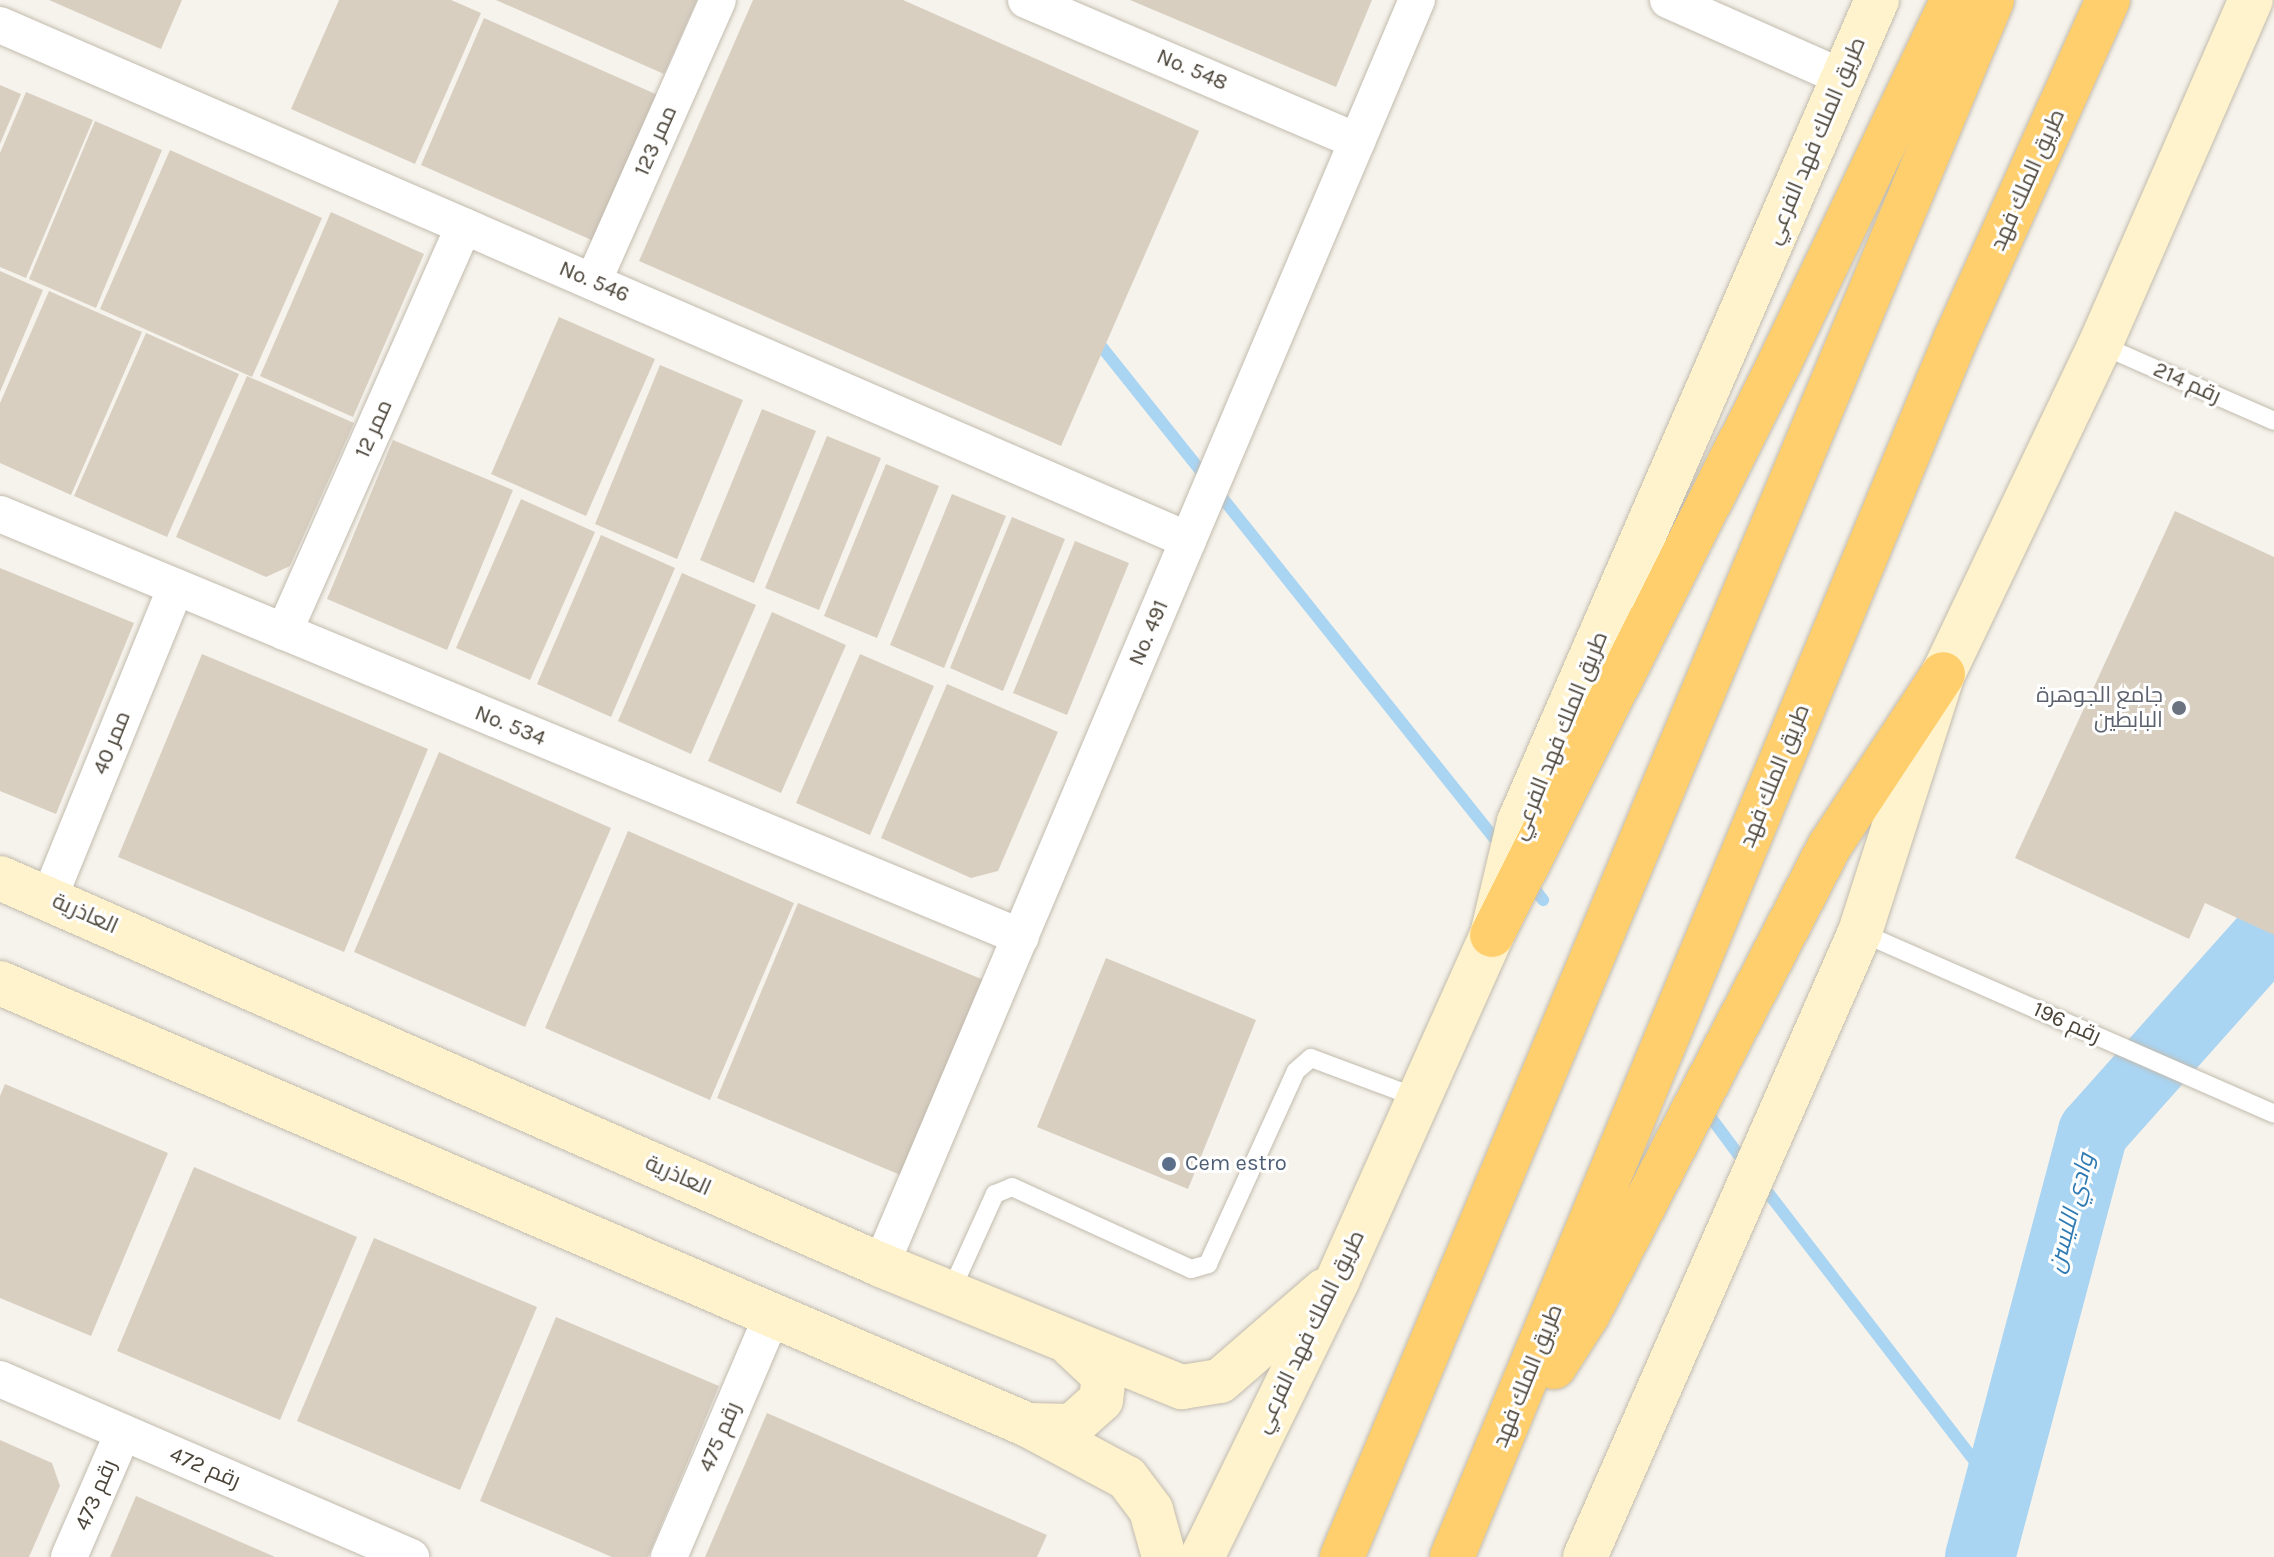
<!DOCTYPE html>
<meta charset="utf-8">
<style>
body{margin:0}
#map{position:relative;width:2274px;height:1557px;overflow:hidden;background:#f6f3ec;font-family:Karla,Cairo,sans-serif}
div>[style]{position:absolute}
.stream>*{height:12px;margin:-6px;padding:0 6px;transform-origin:6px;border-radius:6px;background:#a9d4f2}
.river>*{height:70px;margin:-35px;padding:0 35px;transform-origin:35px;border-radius:35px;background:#a9d4f2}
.building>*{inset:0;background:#d8cfc1}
.roads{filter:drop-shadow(0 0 2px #c2bbae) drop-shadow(0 0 2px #c2bbae)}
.lane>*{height:18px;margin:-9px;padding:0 9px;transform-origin:9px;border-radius:9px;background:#fff}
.street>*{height:36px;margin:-18px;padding:0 18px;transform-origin:18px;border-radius:18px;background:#fff}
.secondary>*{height:44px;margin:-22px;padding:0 22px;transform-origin:22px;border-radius:22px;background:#fff3cd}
.highway>*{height:44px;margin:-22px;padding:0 22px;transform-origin:22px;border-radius:22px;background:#ffcf6e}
.dots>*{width:22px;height:22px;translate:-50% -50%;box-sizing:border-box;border:4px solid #fff;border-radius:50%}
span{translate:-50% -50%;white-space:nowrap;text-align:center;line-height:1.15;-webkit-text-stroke:6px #fff;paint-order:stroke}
.street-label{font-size:22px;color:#4b4439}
.worship-label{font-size:22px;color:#5b616d}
.right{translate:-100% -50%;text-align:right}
.service-label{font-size:22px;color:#4e5e75}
.left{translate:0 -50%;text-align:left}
.water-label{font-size:24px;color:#2e7ab2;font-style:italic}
</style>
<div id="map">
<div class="stream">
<div style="left:1093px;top:336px;width:642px;rotate:51.38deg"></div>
<div style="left:1529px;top:882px;width:23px;rotate:52deg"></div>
<div style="left:1709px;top:1115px;width:49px;rotate:53.4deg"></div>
<div style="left:1769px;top:1194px;width:375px;rotate:52.4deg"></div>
</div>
<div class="river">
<div style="left:1980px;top:1557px;width:440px;rotate:-75.1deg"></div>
<div style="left:2093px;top:1132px;width:272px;rotate:-48.3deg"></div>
</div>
<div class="building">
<div style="clip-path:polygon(49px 0,182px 0,161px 49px)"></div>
<div style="clip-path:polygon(339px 0,451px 0,481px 13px,415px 164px,291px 109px)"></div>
<div style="clip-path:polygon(496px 0,697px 0,664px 74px)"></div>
<div style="clip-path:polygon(753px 0,903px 0,1199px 131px,1061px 446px,639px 261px)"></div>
<div style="clip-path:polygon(1130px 0,1372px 0,1336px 87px)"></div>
<div style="clip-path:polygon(484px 18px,660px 96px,596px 242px,421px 165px)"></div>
<div style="clip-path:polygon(0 85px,21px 94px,0 144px)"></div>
<div style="clip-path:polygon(26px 92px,93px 120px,26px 278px,0 267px,0 153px)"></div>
<div style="clip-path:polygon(95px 121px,162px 150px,96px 308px,29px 279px)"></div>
<div style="clip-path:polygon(170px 150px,322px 218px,252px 377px,100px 309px)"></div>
<div style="clip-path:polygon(331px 212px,424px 254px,353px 417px,260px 376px)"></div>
<div style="clip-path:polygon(0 271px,43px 290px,0 392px)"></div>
<div style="clip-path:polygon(49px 291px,142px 332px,71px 495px,0 463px,0 403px)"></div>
<div style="clip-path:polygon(559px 317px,655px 359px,586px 516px,491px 474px)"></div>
<div style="clip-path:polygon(146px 333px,239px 374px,167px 537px,74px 496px)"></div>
<div style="clip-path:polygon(660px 365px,743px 400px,677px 559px,595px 524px)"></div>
<div style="clip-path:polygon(247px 376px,354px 423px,290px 566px,266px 577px,176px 537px)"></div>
<div style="clip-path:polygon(762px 409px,816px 431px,754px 583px,700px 560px)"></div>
<div style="clip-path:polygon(827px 436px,881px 458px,819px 610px,765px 588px)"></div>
<div style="clip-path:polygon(393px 440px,513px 490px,447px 650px,327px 599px)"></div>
<div style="clip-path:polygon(886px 464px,939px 486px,877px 638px,824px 616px)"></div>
<div style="clip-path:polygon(952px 494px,1006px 516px,944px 668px,890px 645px)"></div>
<div style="clip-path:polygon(521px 499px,595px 532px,530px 680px,456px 648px)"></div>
<div style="clip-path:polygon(2175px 511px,2274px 557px,2274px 935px,2205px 903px,2189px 939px,2015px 858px)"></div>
<div style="clip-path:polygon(1012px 517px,1065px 539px,1003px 691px,950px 668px)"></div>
<div style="clip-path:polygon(601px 535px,675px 568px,611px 717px,537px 684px)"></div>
<div style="clip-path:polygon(1075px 541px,1129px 563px,1067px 715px,1013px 693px)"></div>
<div style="clip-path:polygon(0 568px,134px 623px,56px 814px,0 791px)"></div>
<div style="clip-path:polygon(682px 573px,756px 605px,691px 754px,618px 721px)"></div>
<div style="clip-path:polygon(772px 612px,846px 645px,781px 793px,708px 761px)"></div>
<div style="clip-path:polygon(202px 654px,428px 749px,344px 952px,118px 857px)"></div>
<div style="clip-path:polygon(860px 654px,934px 686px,870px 835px,796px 803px)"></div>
<div style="clip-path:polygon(947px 684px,1058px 732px,998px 871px,971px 878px,881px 838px)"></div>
<div style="clip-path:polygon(439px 752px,611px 828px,525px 1027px,354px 952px)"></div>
<div style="clip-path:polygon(628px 831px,794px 903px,710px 1100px,545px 1028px)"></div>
<div style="clip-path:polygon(798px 903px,991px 983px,910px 1179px,717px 1098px)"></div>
<div style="clip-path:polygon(1106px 958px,1256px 1020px,1188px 1189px,1037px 1127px)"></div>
<div style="clip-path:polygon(5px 1084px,168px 1153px,91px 1336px,0 1298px,0 1096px)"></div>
<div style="clip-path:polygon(194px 1167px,357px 1237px,280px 1420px,117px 1351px)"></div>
<div style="clip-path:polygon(374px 1238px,537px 1307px,460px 1490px,297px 1421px)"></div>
<div style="clip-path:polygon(556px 1317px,719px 1386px,648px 1557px,612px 1557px,480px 1501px)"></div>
<div style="clip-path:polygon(767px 1413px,1047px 1535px,1037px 1557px,705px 1557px)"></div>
<div style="clip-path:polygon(0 1440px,52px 1463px,60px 1486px,29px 1557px,0 1557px)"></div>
<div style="clip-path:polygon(136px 1496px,275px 1557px,110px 1557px)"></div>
</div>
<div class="roads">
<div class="lane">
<div style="left:2101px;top:345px;width:189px;rotate:23.7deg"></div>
<div style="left:1860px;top:932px;width:452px;rotate:23.7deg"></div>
<div style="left:950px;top:1293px;width:109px;rotate:-65.6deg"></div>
<div style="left:995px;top:1194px;width:18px;rotate:-22deg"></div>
<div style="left:1012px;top:1187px;width:197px;rotate:24.6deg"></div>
<div style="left:1191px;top:1269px;width:18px;rotate:-16deg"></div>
<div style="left:1208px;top:1264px;width:212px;rotate:-65.5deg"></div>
<div style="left:1296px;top:1071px;width:20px;rotate:-41deg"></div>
<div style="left:1311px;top:1058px;width:114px;rotate:20.5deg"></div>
</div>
<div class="street">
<div style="left:1026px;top:0;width:360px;rotate:23.1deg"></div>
<div style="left:1668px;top:0;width:193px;rotate:23.9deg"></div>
<div style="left:0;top:25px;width:1295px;rotate:23.44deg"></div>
<div style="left:593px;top:282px;width:308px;rotate:-66.1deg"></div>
<div style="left:0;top:514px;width:1105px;rotate:22.5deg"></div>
<div style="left:284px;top:632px;width:444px;rotate:-66.1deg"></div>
<div style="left:49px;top:898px;width:336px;rotate:-67.8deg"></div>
<div style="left:881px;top:1265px;width:1374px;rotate:-67.04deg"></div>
<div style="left:0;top:1379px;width:448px;rotate:23.4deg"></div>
<div style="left:69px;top:1557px;width:135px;rotate:-66.5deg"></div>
<div style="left:669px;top:1557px;width:262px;rotate:-66.9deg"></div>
</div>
<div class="secondary">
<div style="left:0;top:878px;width:962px;rotate:23.71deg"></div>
<div style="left:881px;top:1265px;width:325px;rotate:22.1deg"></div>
<div style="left:1182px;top:1387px;width:38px;rotate:-9deg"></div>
<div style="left:1220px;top:1381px;width:138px;rotate:-40.9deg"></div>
<div style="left:0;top:983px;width:1119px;rotate:23.27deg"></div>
<div style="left:1028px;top:1425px;width:112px;rotate:28.2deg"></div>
<div style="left:1127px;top:1478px;width:40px;rotate:53deg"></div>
<div style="left:1151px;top:1510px;width:49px;rotate:74.5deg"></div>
<div style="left:1028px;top:1425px;width:44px;rotate:1.3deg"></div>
<div style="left:1072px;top:1426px;width:39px;rotate:-42deg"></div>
<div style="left:1101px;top:1400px;width:24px;rotate:-83deg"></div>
<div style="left:1104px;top:1376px;width:45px;rotate:-136.8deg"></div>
<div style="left:1202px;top:1557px;width:309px;rotate:-63.9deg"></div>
<div style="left:1338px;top:1279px;width:377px;rotate:-65.9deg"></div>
<div style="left:1492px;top:935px;width:116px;rotate:-76.6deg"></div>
<div style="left:1519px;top:822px;width:897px;rotate:-66.47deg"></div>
<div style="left:1585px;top:1557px;width:683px;rotate:-66.25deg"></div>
<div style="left:1860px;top:932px;width:271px;rotate:-72.2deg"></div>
<div style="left:1943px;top:674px;width:365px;rotate:-64.5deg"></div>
<div style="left:2100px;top:345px;width:377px;rotate:-66.4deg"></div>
</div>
<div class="highway">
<div style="left:1492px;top:935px;width:639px;rotate:-63.31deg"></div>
<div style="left:1779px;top:364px;width:403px;rotate:-64.5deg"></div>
<div style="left:1554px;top:1367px;width:63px;rotate:-57.3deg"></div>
<div style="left:1588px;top:1314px;width:526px;rotate:-62.7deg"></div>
<div style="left:1829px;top:847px;width:207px;rotate:-56.6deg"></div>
<div style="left:1342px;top:1557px;width:1687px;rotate:-67.34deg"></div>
<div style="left:1452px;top:1557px;width:1319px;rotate:-67.54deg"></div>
<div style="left:1956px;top:338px;width:371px;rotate:-65.8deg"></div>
</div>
</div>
<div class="dots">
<div style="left:2179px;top:708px;background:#6b7280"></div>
<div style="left:1169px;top:1164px;background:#5c6f8a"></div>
</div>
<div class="street-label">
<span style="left:1192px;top:70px;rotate:23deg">No. 548</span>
<span style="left:656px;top:141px;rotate:-66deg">ممر 123</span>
<span style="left:1816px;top:141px;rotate:-67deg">طريق الملك فهد الفرعي</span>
<span style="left:2028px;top:180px;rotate:-66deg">طريق الملك فهد</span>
<span style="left:594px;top:282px;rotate:23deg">No. 546</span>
<span style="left:2187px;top:383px;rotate:24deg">رقم 214</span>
<span style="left:374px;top:429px;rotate:-66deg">ممر 12</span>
<span style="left:1149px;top:633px;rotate:-67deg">No. 491</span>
<span style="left:510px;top:726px;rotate:22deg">No. 534</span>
<span style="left:1560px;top:736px;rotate:-68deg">طريق الملك فهد الفرعي</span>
<span style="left:112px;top:743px;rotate:-68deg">ممر 40</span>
<span style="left:1775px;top:776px;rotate:-68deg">طريق الملك فهد</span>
<span style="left:85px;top:914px;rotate:24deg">العاذرية</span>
<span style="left:2067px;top:1023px;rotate:24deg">رقم 196</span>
<span style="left:678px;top:1176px;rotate:24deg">العاذرية</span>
<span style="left:1310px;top:1332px;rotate:-64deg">طريق الملك فهد الفرعي</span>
<span style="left:1528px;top:1376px;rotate:-68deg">طريق الملك فهد</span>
<span style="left:720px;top:1437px;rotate:-67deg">رقم 475</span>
<span style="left:205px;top:1468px;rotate:23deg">رقم 472</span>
<span style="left:96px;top:1495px;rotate:-67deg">رقم 473</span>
</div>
<div class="worship-label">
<span class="right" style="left:2163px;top:708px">جامع الجوهرة<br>البابطين</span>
</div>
<div class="service-label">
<span class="left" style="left:1185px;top:1164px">Cem estro</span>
</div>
<div class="water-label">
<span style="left:2071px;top:1213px;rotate:-75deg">وادي الليسن</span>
</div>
</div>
